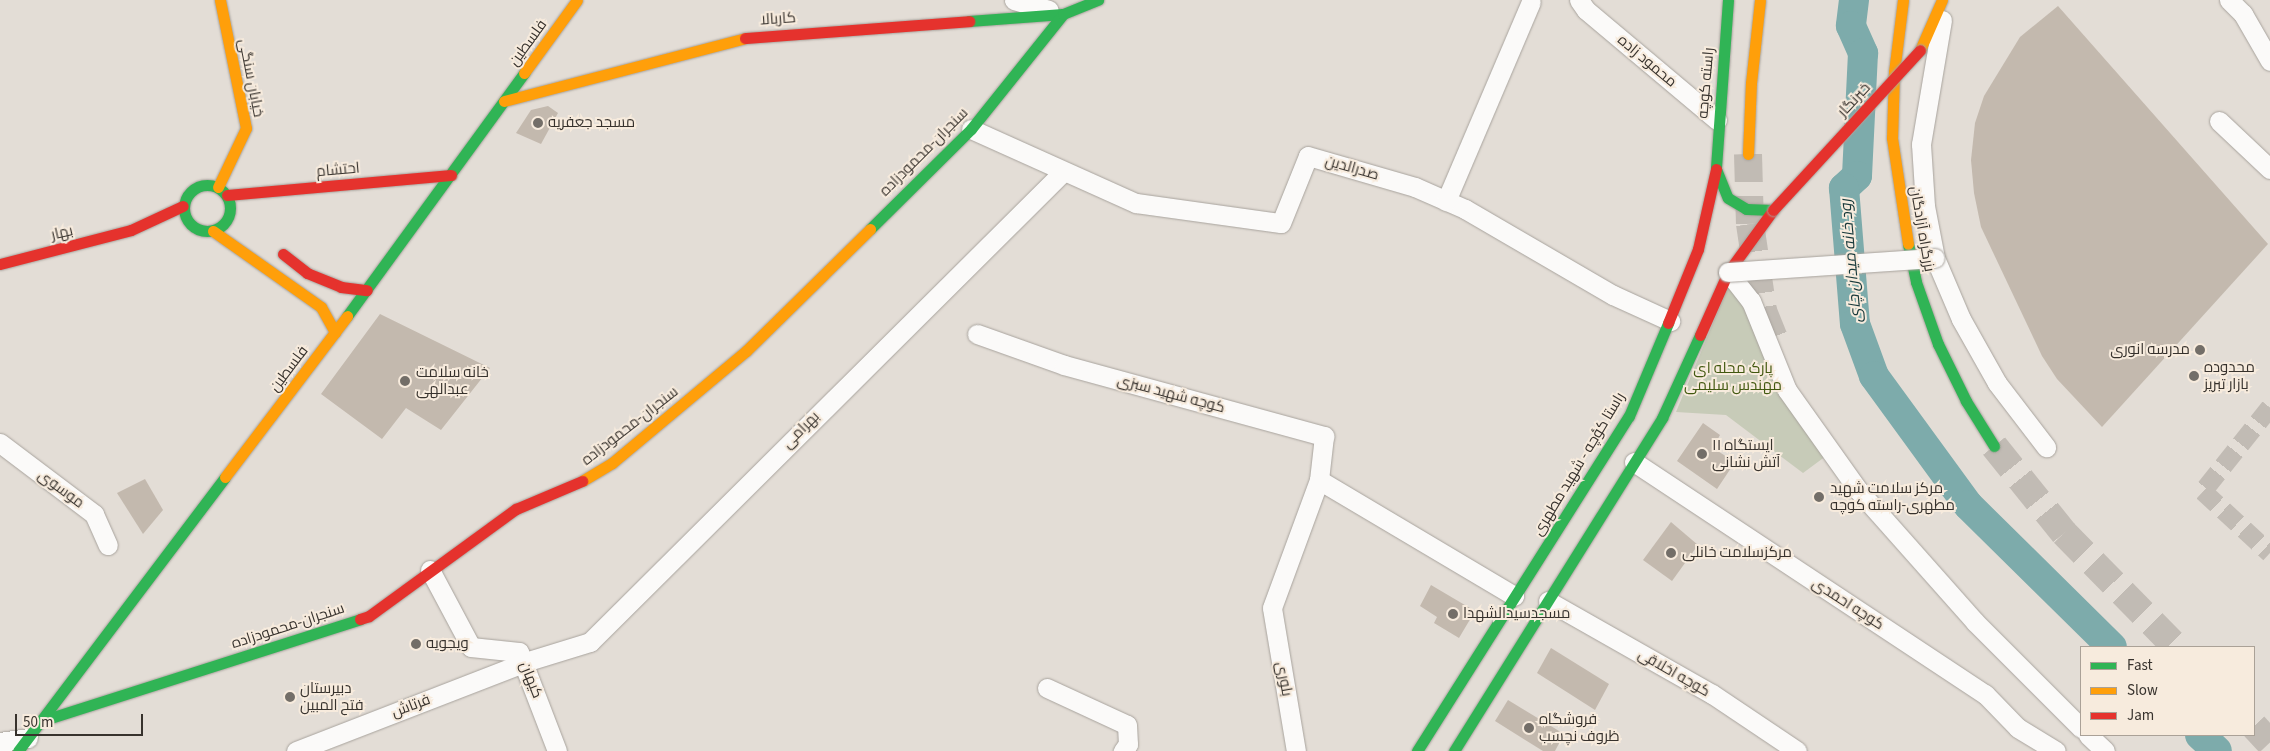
<!DOCTYPE html>
<meta charset="utf-8">
<style>
body{margin:0}
#map{position:relative;width:2270px;height:751px;overflow:hidden;background:#e3ddd6;font-family:"Source Sans 3",Cairo,sans-serif}
div>[style]{position:absolute}
.green>*{inset:0;background:#c7cbb8}
.river>*{height:30px;margin:-15px;padding:0 15px;transform-origin:15px;border-radius:15px;background:#7dabab}
.building>*{inset:0;background:#c3b9ae}
.street-tunnel>*{height:19px;margin-top:-9.5px;transform-origin:0;background:repeating-linear-gradient(90deg,#c1bbb4 0 19px,transparent 0 28px)}
.highway-tunnel>*{height:28px;margin-top:-14px;transform-origin:0;background:repeating-linear-gradient(90deg,#c1bbb4 0 28px,transparent 0 42px)}
.roads{filter:drop-shadow(0 0 1px #a8a39d) drop-shadow(0 0 1px #a8a39d)}
.street>*{height:19px;margin:-9.5px;padding:0 9.5px;transform-origin:9.5px;border-radius:9.5px;background:#fbfaf9}
.fast>*{height:11px;margin:-5.5px;padding:0 5.5px;transform-origin:5.5px;border-radius:5.5px;background:#30b455}
.fast>.ring{margin:-5.5px;padding:0;box-sizing:content-box;background:none;border:11px solid #30b455;border-radius:50%}
.slow>*{height:11px;margin:-5.5px;padding:0 5.5px;transform-origin:5.5px;border-radius:5.5px;background:#ff9f0a}
.jam>*{height:11px;margin:-5.5px;padding:0 5.5px;transform-origin:5.5px;border-radius:5.5px;background:#e5322d}
.bridges{filter:drop-shadow(0 0 1px #a8a39d) drop-shadow(0 0 1px #a8a39d)}
.street-bridge>*{height:19px;margin:-9.5px;padding:0 9.5px;transform-origin:9.5px;border-radius:9.5px;background:#fbfaf9}
.jam-bridge>*{height:11px;margin:-5.5px;padding:0 5.5px;transform-origin:5.5px;border-radius:5.5px;background:#e5322d}
.dots>*{width:14px;height:14px;translate:-50% -50%;box-sizing:border-box;border:2px solid #f7ebdd;border-radius:50%}
span{translate:-50% -50%;white-space:nowrap;text-align:center;line-height:1.15;-webkit-text-stroke:4px #f7ebdd;paint-order:stroke}
.street-label{font-size:15px;color:#37322d}
.poi-label{font-size:15px;color:#37322d}
.left{translate:0 -50%;text-align:left}
.right{translate:-100% -50%;text-align:right}
.park-label{font-size:15px;color:#41580f}
.water-label{font-size:16px;color:#16383a;font-style:italic}
.legend{position:absolute;left:2080px;top:646px;width:175px;height:90px;box-sizing:border-box;background:#f7ebdd;border:1px solid #aaa197;margin:0;padding:6px 9px;list-style:none;font-size:15px;color:#37322d}
.legend li{display:flex;align-items:center;gap:10px;height:25px}
.legend b{width:25px;border:1px solid #aaa197}
.scale{position:absolute;left:15px;top:714px;width:128px;height:22px;box-sizing:border-box;border:2px solid #37322d;border-top:0;padding-left:6px;font-size:15px;line-height:18px;white-space:nowrap;color:#37322d;-webkit-text-stroke:4px #f7ebdd;paint-order:stroke}
</style>
<div id="map">
<div class="green">
<div style="clip-path:polygon(1728px 287px,1735px 293px,1826px 456px,1803px 473px,1726px 415px,1676px 412px)"></div>
</div>
<div class="river">
<div style="left:1854px;top:0;width:26px;rotate:97deg"></div>
<div style="left:1851px;top:26px;width:30px;rotate:66deg"></div>
<div style="left:1863px;top:53px;width:123px;rotate:92.8deg"></div>
<div style="left:1857px;top:176px;width:18px;rotate:137deg"></div>
<div style="left:1844px;top:188px;width:136px;rotate:85.4deg"></div>
<div style="left:1855px;top:324px;width:55px;rotate:69.9deg"></div>
<div style="left:1874px;top:376px;width:160px;rotate:53.9deg"></div>
<div style="left:1968px;top:505px;width:202px;rotate:44.6deg"></div>
<div style="left:2200px;top:735px;width:23px;rotate:43deg"></div>
</div>
<div class="building">
<div style="clip-path:polygon(2058px 6px,2268px 244px,2102px 427px,2057px 379px,2042px 356px,1981px 227px,1974px 193px,1971px 160px,1975px 123px,1984px 96px,2020px 37px)"></div>
<div style="clip-path:polygon(548px 106px,558px 113px,541px 144px,516px 133px,531px 110px)"></div>
<div style="clip-path:polygon(380px 314px,490px 368px,441px 430px,406px 408px,382px 439px,321px 394px)"></div>
<div style="clip-path:polygon(1703px 423px,1720px 435px,1713px 448px,1735px 462px,1717px 489px,1677px 461px)"></div>
<div style="clip-path:polygon(145px 479px,163px 510px,143px 534px,117px 493px)"></div>
<div style="clip-path:polygon(1671px 522px,1698px 545px,1672px 581px,1643px 560px)"></div>
<div style="clip-path:polygon(1431px 585px,1475px 611px,1459px 638px,1434px 623px,1437px 617px,1420px 606px)"></div>
<div style="clip-path:polygon(1551px 648px,1609px 684px,1595px 710px,1537px 673px)"></div>
<div style="clip-path:polygon(1508px 700px,1564px 734px,1555px 751px,1543px 751px,1495px 721px)"></div>
</div>
<div class="street-tunnel">
<div style="left:2270px;top:407px;width:107px;rotate:128.6deg"></div>
<div style="left:2203px;top:491px;width:91px;rotate:42.8deg"></div>
</div>
<div class="highway-tunnel">
<div style="left:1748px;top:154px;width:70px;rotate:88.4deg"></div>
<div style="left:1750px;top:224px;width:88px;rotate:81.5deg"></div>
<div style="left:1763px;top:311px;width:29px;rotate:68deg"></div>
<div style="left:1994px;top:446px;width:112px;rotate:51.2deg"></div>
<div style="left:2064px;top:533px;width:160px;rotate:45.5deg"></div>
<div style="left:2254px;top:726px;width:23px;rotate:47deg"></div>
</div>
<div class="roads">
<div class="street">
<div style="left:1014px;top:0;width:36px;rotate:16deg"></div>
<div style="left:1579px;top:0;width:12px;rotate:55deg"></div>
<div style="left:1586px;top:10px;width:171px;rotate:40deg"></div>
<div style="left:2229px;top:0;width:20px;rotate:45deg"></div>
<div style="left:2243px;top:14px;width:54px;rotate:60.1deg"></div>
<div style="left:1942px;top:20px;width:126px;rotate:99.6deg"></div>
<div style="left:1921px;top:144px;width:62px;rotate:86.3deg"></div>
<div style="left:1925px;top:206px;width:53px;rotate:79.1deg"></div>
<div style="left:1935px;top:258px;width:66px;rotate:66.9deg"></div>
<div style="left:1961px;top:319px;width:73px;rotate:60.6deg"></div>
<div style="left:1997px;top:383px;width:81px;rotate:52.6deg"></div>
<div style="left:2219px;top:121px;width:70px;rotate:43.3deg"></div>
<div style="left:971px;top:129px;width:181px;rotate:24.2deg"></div>
<div style="left:1136px;top:203px;width:146px;rotate:7.9deg"></div>
<div style="left:1281px;top:223px;width:72px;rotate:-68.1deg"></div>
<div style="left:1308px;top:156px;width:111px;rotate:16.2deg"></div>
<div style="left:1415px;top:187px;width:55px;rotate:23.7deg"></div>
<div style="left:1465px;top:209px;width:171px;rotate:30.2deg"></div>
<div style="left:1613px;top:295px;width:63px;rotate:24.5deg"></div>
<div style="left:1446px;top:201px;width:216px;rotate:-66.9deg"></div>
<div style="left:1728px;top:272px;width:37px;rotate:52deg"></div>
<div style="left:1751px;top:301px;width:96px;rotate:68deg"></div>
<div style="left:1787px;top:390px;width:123px;rotate:54.6deg"></div>
<div style="left:1858px;top:490px;width:176px;rotate:48.4deg"></div>
<div style="left:1975px;top:622px;width:150px;rotate:45deg"></div>
<div style="left:977px;top:334px;width:92px;rotate:19.6deg"></div>
<div style="left:1064px;top:365px;width:270px;rotate:15.3deg"></div>
<div style="left:1324px;top:436px;width:44px;rotate:96.5deg"></div>
<div style="left:1319px;top:480px;width:136px;rotate:110.2deg"></div>
<div style="left:1272px;top:608px;width:145px;rotate:80.5deg"></div>
<div style="left:0;top:443px;width:118px;rotate:37.1deg"></div>
<div style="left:94px;top:514px;width:34px;rotate:66deg"></div>
<div style="left:1634px;top:462px;width:421px;rotate:33.5deg"></div>
<div style="left:1985px;top:694px;width:47px;rotate:45.9deg"></div>
<div style="left:2018px;top:728px;width:44px;rotate:31.2deg"></div>
<div style="left:1319px;top:480px;width:227px;rotate:30.7deg"></div>
<div style="left:430px;top:570px;width:87px;rotate:62deg"></div>
<div style="left:471px;top:647px;width:48px;rotate:5.9deg"></div>
<div style="left:519px;top:652px;width:106px;rotate:69deg"></div>
<div style="left:1548px;top:601px;width:189px;rotate:29.6deg"></div>
<div style="left:1712px;top:694px;width:102px;rotate:33.8deg"></div>
<div style="left:1047px;top:688px;width:88px;rotate:24.8deg"></div>
<div style="left:1127px;top:725px;width:19px;rotate:87deg"></div>
<div style="left:1128px;top:744px;width:9px;rotate:126deg"></div>
<div style="left:2088px;top:735px;width:23px;rotate:43deg"></div>
<div style="left:0;top:742px;width:28px;rotate:-8deg"></div>
<div style="left:296px;top:751px;width:246px;rotate:-21.2deg"></div>
<div style="left:525px;top:662px;width:68px;rotate:-17.1deg"></div>
<div style="left:590px;top:642px;width:667px;rotate:-44.82deg"></div>
</div>
<div class="fast">
<div style="left:1728px;top:0;width:169px;rotate:94.1deg"></div>
<div style="left:1716px;top:169px;width:31px;rotate:68deg"></div>
<div style="left:1728px;top:198px;width:21px;rotate:31deg"></div>
<div style="left:1746px;top:209px;width:27px;rotate:2deg"></div>
<div style="left:969px;top:21px;width:94px;rotate:-4.3deg"></div>
<div class="ring" style="left:184px;top:185px;width:35px;height:35px"></div>
<div style="left:870px;top:229px;width:142px;rotate:-44.7deg"></div>
<div style="left:971px;top:129px;width:147px;rotate:-51.3deg"></div>
<div style="left:1063px;top:14px;width:38px;rotate:-22deg"></div>
<div style="left:1908px;top:244px;width:39px;rotate:78deg"></div>
<div style="left:1916px;top:282px;width:66px;rotate:70.5deg"></div>
<div style="left:1938px;top:344px;width:64px;rotate:63.8deg"></div>
<div style="left:1966px;top:401px;width:53px;rotate:58.1deg"></div>
<div style="left:347px;top:316px;width:301px;rotate:-53.9deg"></div>
<div style="left:41px;top:721px;width:335px;rotate:-17.7deg"></div>
<div style="left:18px;top:751px;width:343px;rotate:-52.9deg"></div>
<div style="left:1417px;top:751px;width:396px;rotate:-57.7deg"></div>
<div style="left:1629px;top:416px;width:101px;rotate:-67.2deg"></div>
<div style="left:1454px;top:751px;width:393px;rotate:-58deg"></div>
<div style="left:1662px;top:418px;width:91px;rotate:-65.4deg"></div>
</div>
<div class="slow">
<div style="left:1903px;top:0;width:73px;rotate:97.1deg"></div>
<div style="left:1894px;top:72px;width:66px;rotate:91.7deg"></div>
<div style="left:1892px;top:138px;width:107px;rotate:81.4deg"></div>
<div style="left:1920px;top:50px;width:55px;rotate:-66.3deg"></div>
<div style="left:524px;top:73px;width:90px;rotate:-54deg"></div>
<div style="left:504px;top:101px;width:249px;rotate:-14.6deg"></div>
<div style="left:1748px;top:154px;width:71px;rotate:-87.6deg"></div>
<div style="left:1751px;top:83px;width:83px;rotate:-83.8deg"></div>
<div style="left:218px;top:187px;width:65px;rotate:-64.6deg"></div>
<div style="left:246px;top:128px;width:131px;rotate:-101.5deg"></div>
<div style="left:213px;top:231px;width:132px;rotate:35.1deg"></div>
<div style="left:321px;top:307px;width:29px;rotate:61deg"></div>
<div style="left:225px;top:477px;width:202px;rotate:-52.8deg"></div>
<div style="left:582px;top:481px;width:35px;rotate:-31deg"></div>
<div style="left:612px;top:463px;width:175px;rotate:-39.9deg"></div>
<div style="left:746px;top:351px;width:174px;rotate:-44.5deg"></div>
</div>
<div class="jam">
<div style="left:745px;top:38px;width:225px;rotate:-4.3deg"></div>
<div style="left:227px;top:195px;width:225px;rotate:-5.1deg"></div>
<div style="left:283px;top:254px;width:31px;rotate:38deg"></div>
<div style="left:307px;top:273px;width:37px;rotate:22deg"></div>
<div style="left:341px;top:287px;width:26px;rotate:7deg"></div>
<div style="left:0;top:264px;width:135px;rotate:-14.5deg"></div>
<div style="left:131px;top:230px;width:57px;rotate:-24.8deg"></div>
<div style="left:1668px;top:323px;width:80px;rotate:-67.9deg"></div>
<div style="left:1698px;top:249px;width:82px;rotate:-77.3deg"></div>
<div style="left:1700px;top:335px;width:69px;rotate:-66deg"></div>
<div style="left:1728px;top:272px;width:77px;rotate:-54deg"></div>
<div style="left:360px;top:619px;width:9px;rotate:-18deg"></div>
<div style="left:369px;top:616px;width:182px;rotate:-36.1deg"></div>
<div style="left:516px;top:509px;width:72px;rotate:-23deg"></div>
</div>
</div>
<div class="bridges">
<div class="street-bridge">
<div style="left:1728px;top:272px;width:207px;rotate:-3.9deg"></div>
</div>
<div class="jam-bridge">
<div style="left:1773px;top:210px;width:217px;rotate:-47.4deg"></div>
</div>
</div>
<div class="dots">
<div style="left:538px;top:123px;background:#736e68"></div>
<div style="left:2200px;top:350px;background:#736e68"></div>
<div style="left:2194px;top:376px;background:#736e68"></div>
<div style="left:405px;top:381px;background:#736e68"></div>
<div style="left:1702px;top:454px;background:#736e68"></div>
<div style="left:1819px;top:497px;background:#736e68"></div>
<div style="left:1671px;top:553px;background:#736e68"></div>
<div style="left:1453px;top:614px;background:#736e68"></div>
<div style="left:416px;top:644px;background:#736e68"></div>
<div style="left:290px;top:697px;background:#736e68"></div>
<div style="left:1529px;top:728px;background:#736e68"></div>
</div>
<div class="street-label">
<span style="left:778px;top:19px;rotate:-4deg">کاربالا</span>
<span style="left:528px;top:43px;rotate:-54deg">فلسطین</span>
<span style="left:1647px;top:61px;rotate:40deg">محمود زاده</span>
<span style="left:251px;top:78px;rotate:79deg">خیابان سنگی</span>
<span style="left:1706px;top:83px;rotate:-85deg">راسته کوچه</span>
<span style="left:1854px;top:100px;rotate:-47deg">خبرنگار</span>
<span style="left:924px;top:152px;rotate:-45deg">سنجران-محمودزاده</span>
<span style="left:1352px;top:168px;rotate:16deg">صدرالدین</span>
<span style="left:338px;top:170px;rotate:-5deg">احتشام</span>
<span style="left:1922px;top:229px;rotate:80deg">بزرگراه آزادگان</span>
<span style="left:62px;top:233px;rotate:-13deg">بهار</span>
<span style="left:289px;top:369px;rotate:-53deg">فلسطین</span>
<span style="left:1171px;top:394px;rotate:15deg">کوچه شهید سبزی</span>
<span style="left:630px;top:426px;rotate:-38deg">سنجران-محمودزاده</span>
<span style="left:801px;top:430px;rotate:-45deg">بهرامی</span>
<span style="left:1579px;top:464px;rotate:-59deg">راستا کؤچه - شهید مطهری</span>
<span style="left:61px;top:489px;rotate:37deg">موسوی</span>
<span style="left:1848px;top:604px;rotate:33deg">کوچه احمدی</span>
<span style="left:288px;top:626px;rotate:-18deg">سنجران-محمودزاده</span>
<span style="left:1674px;top:673px;rotate:30deg">کوچه اخلاقی</span>
<span style="left:1284px;top:679px;rotate:80deg">بلوری</span>
<span style="left:531px;top:680px;rotate:68deg">کیهان</span>
<span style="left:411px;top:706px;rotate:-21deg">فرتاش</span>
</div>
<div class="poi-label">
<span class="left" style="left:548px;top:123px">مسجد جعفریه</span>
<span class="right" style="left:2190px;top:350px">مدرسه انوری</span>
<span class="left" style="left:2204px;top:376px">محدوده<br>بازار تبریز</span>
<span class="left" style="left:416px;top:381px">خانه سلامت<br>عبدالهی</span>
<span class="left" style="left:1712px;top:454px">ایستگاه ۱۱<br>آتش نشانی</span>
<span class="left" style="left:1830px;top:497px">مرکز سلامت شهید<br>مطهری-راسته کوچه</span>
<span class="left" style="left:1682px;top:553px">مرکزسلامت خانلی</span>
<span class="left" style="left:1463px;top:614px">مسجدسیدالشهدا</span>
<span class="left" style="left:426px;top:644px">ویجویه</span>
<span class="left" style="left:300px;top:697px">دبیرستان<br>فتح المبین</span>
<span class="left" style="left:1539px;top:728px">فروشگاه<br>ظروف نچسب</span>
</div>
<div class="park-label">
<span style="left:1733px;top:377px">پارک محله ای<br>مهندس سلیمی</span>
</div>
<div class="water-label">
<span style="left:1851px;top:261px;rotate:-95deg">رود خانه میدان چای</span>
</div>
<ul class="legend">
<li><b style="height:6px;background:#30b455"></b>Fast</li>
<li><b style="height:6px;background:#ff9f0a"></b>Slow</li>
<li><b style="height:6px;background:#e5322d"></b>Jam</li>
</ul>
<div class="scale">50 m</div>
</div>
